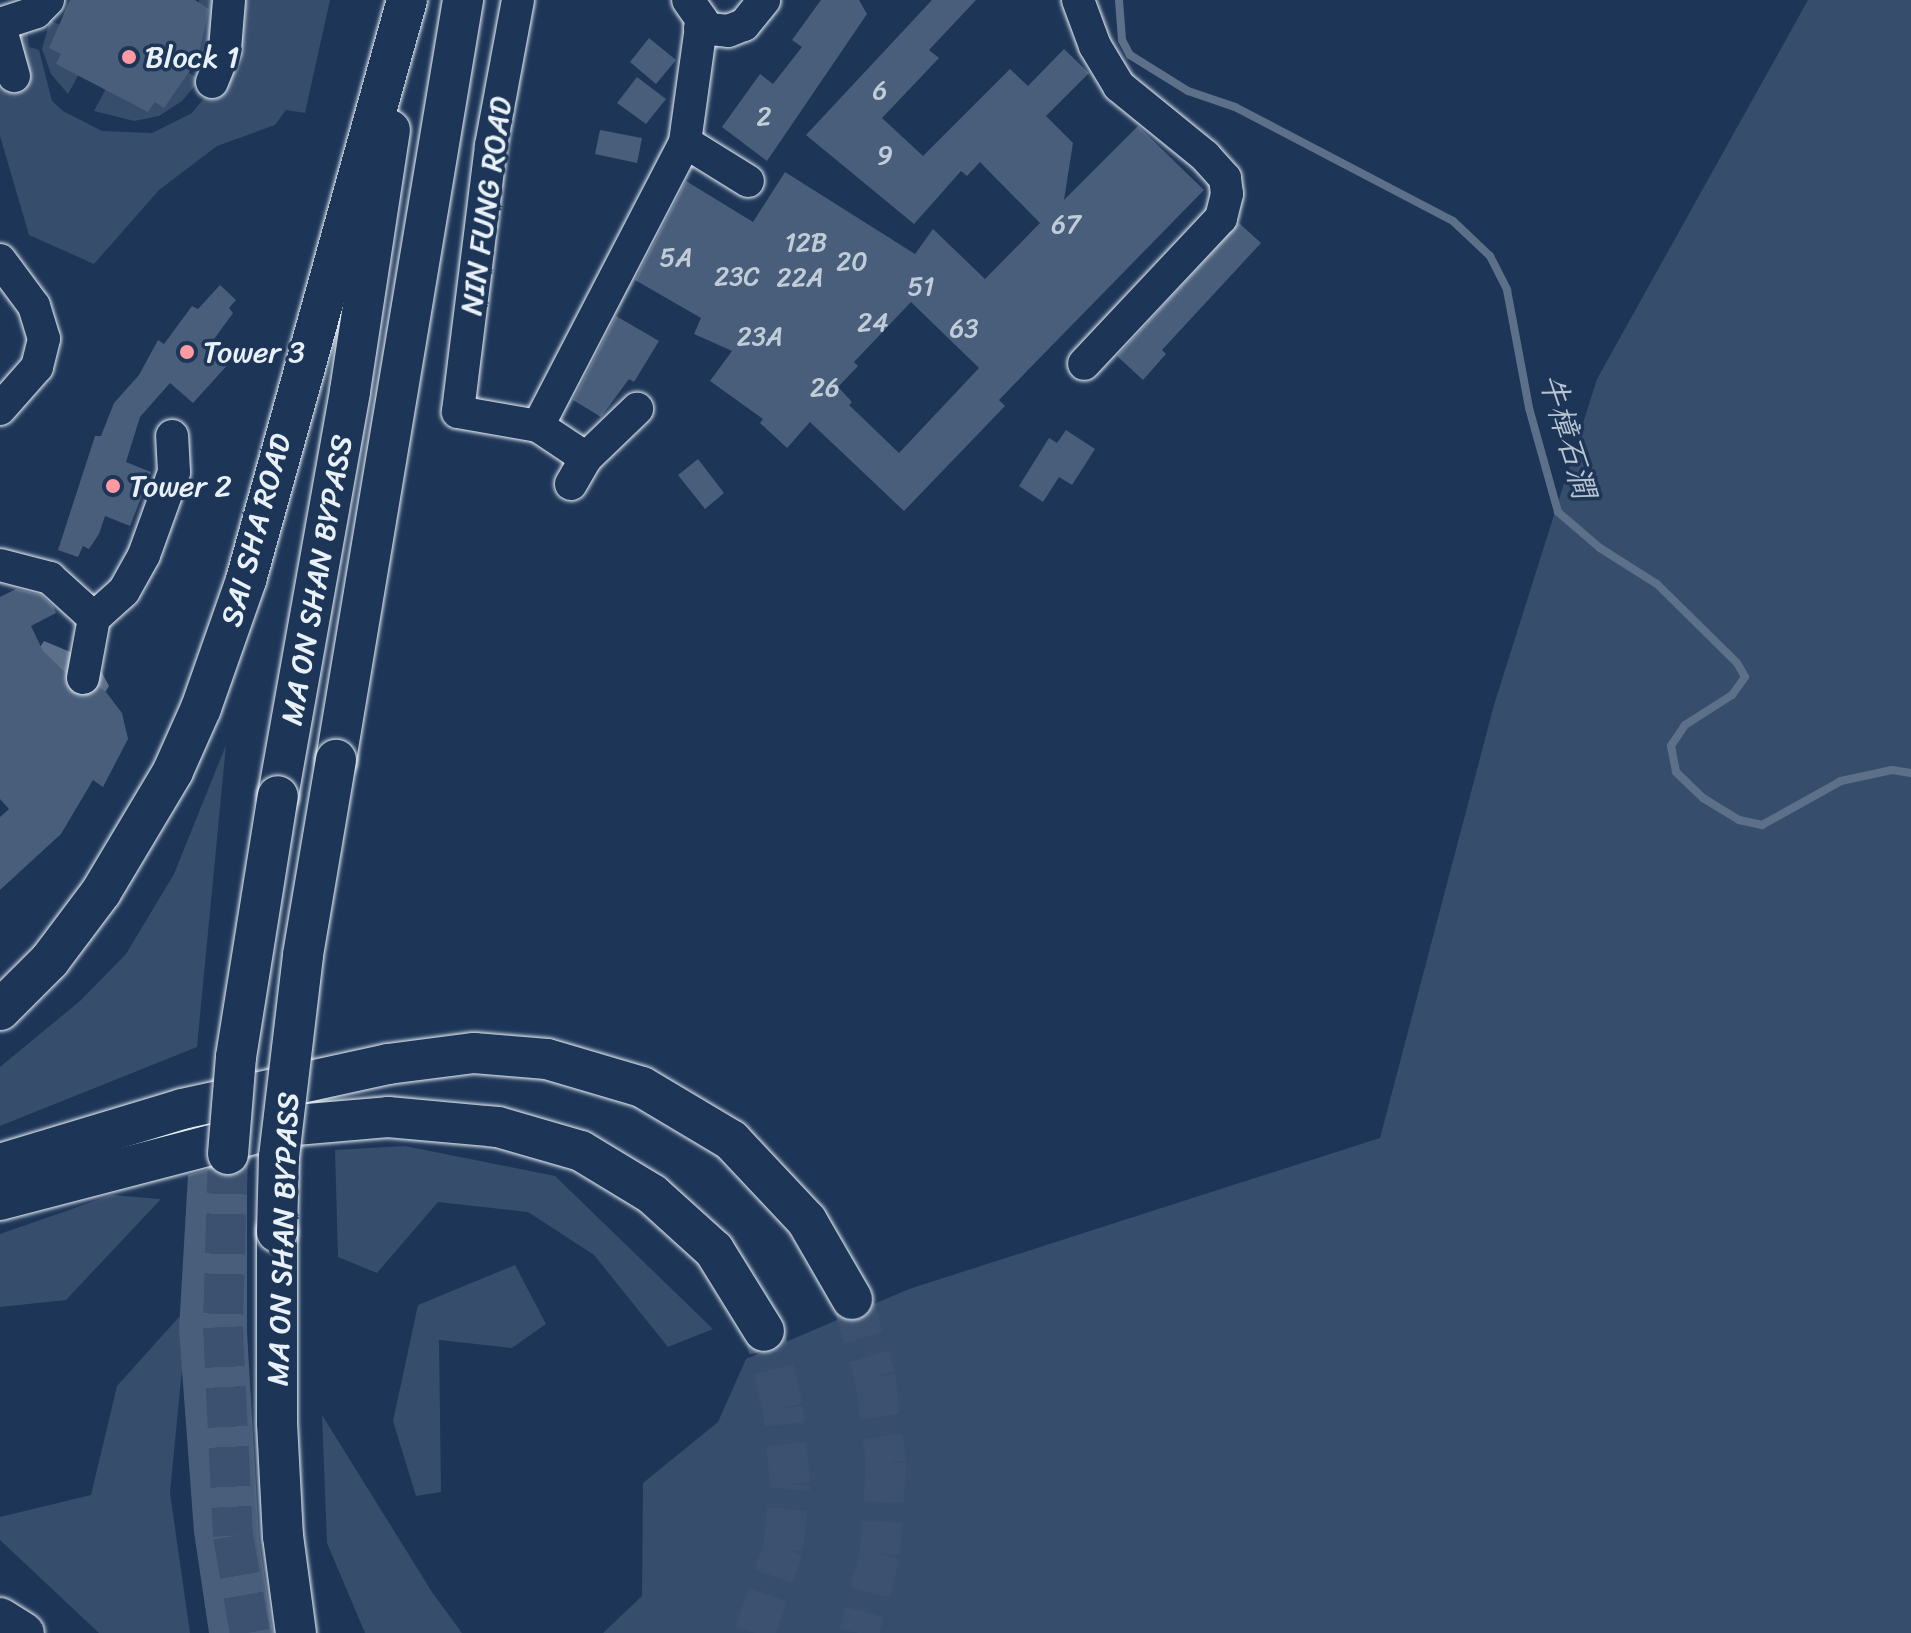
<!DOCTYPE html>
<meta charset="utf-8">
<style>
body{margin:0}
#map{position:relative;width:1911px;height:1633px;overflow:hidden;background:#1d3557;font-family:Sriracha,"LXGW WenKai TC",sans-serif}
div>[style]{position:absolute}
.green>*{inset:0;background:#374d6c}
.water>*{inset:0;background:#5d7089}
.stream>*{height:8px;margin:-4px;padding:0 4px;transform-origin:4px;border-radius:4px;background:#5d7089}
.building>*{inset:0;background:#495e7a}
.major-tunnel>*{height:40px;margin-top:-20px;transform-origin:0;background:repeating-linear-gradient(90deg,#3b516f 0 40px,transparent 0 60px)}
.roads{filter:drop-shadow(0 0 2px #e8f1f8) drop-shadow(0 0 2px #e8f1f8)}
.minor>*{height:32px;margin:-16px;padding:0 16px;transform-origin:16px;border-radius:16px;background:#1d3557}
.major>*{height:40px;margin:-20px;padding:0 20px;transform-origin:20px;border-radius:20px;background:#1d3557}
.bridges{filter:drop-shadow(0 0 2px #e8f1f8) drop-shadow(0 0 2px #e8f1f8)}
.major-bridge>*{height:40px;margin:-20px;padding:0 20px;transform-origin:20px;border-radius:20px;background:#1d3557}
.dots>*{width:22px;height:22px;translate:-50% -50%;box-sizing:border-box;border:4px solid #1d3557;border-radius:50%}
span{translate:-50% -50%;white-space:nowrap;text-align:center;line-height:1.15;-webkit-text-stroke:7px #1d3557;paint-order:stroke}
.number-label{font-size:26px;color:#c0ccd8}
.number-label span{-webkit-text-stroke-width:0}
.poi-label{font-size:30px;color:#e8f1f8}
.left{translate:0 -50%;text-align:left}
.street-label{font-size:30px;color:#e8f1f8}
.water-label{font-size:32px;color:#b7c4d1;font-style:italic}
</style>
<div id="map">
<div class="green">
<div style="clip-path:polygon(199px 0,218px 0,208px 63px,196px 56px)"></div>
<div style="clip-path:polygon(239px 0,330px 0,305px 113px,286px 110px,275px 125px,217px 146px,159px 190px,94px 264px,29px 235px,0 136px,0 66px,21px 34px,27px 32px,29px 47px,39px 50px,52px 101px,63px 111px,102px 131px,152px 133px,192px 113px,214px 86px)"></div>
<div style="clip-path:polygon(1808px 0,1911px 0,1911px 1633px,603px 1633px,642px 1596px,643px 1483px,718px 1422px,746px 1359px,909px 1289px,1380px 1138px,1494px 705px,1597px 379px)"></div>
<div style="clip-path:polygon(50px 20px,66px 28px,85px 63px,68px 94px,51px 74px,42px 49px)"></div>
<div style="clip-path:polygon(185px 70px,200px 80px,182px 101px,159px 116px,134px 121px,94px 111px,109px 83px)"></div>
<div style="clip-path:polygon(226px 745px,197px 1047px,0 1126px,0 1067px,80px 1001px,126px 954px,174px 874px)"></div>
<div style="clip-path:polygon(405px 1146px,555px 1176px,713px 1329px,668px 1347px,594px 1255px,528px 1212px,438px 1202px,377px 1273px,338px 1257px,335px 1150px)"></div>
<div style="clip-path:polygon(112px 1195px,161px 1199px,66px 1300px,0 1307px,0 1234px)"></div>
<div style="clip-path:polygon(515px 1265px,546px 1324px,512px 1348px,439px 1340px,441px 1492px,416px 1496px,393px 1421px,418px 1305px)"></div>
<div style="clip-path:polygon(188px 1307px,170px 1493px,190px 1633px,99px 1633px,0 1540px,0 1517px,91px 1495px,117px 1386px)"></div>
<div style="clip-path:polygon(322px 1415px,432px 1592px,462px 1633px,365px 1633px,327px 1543px)"></div>
</div>
<div class="water">
<div style="clip-path:polygon(44px 641px,80px 656px,102px 673px,109px 686px,88px 721px,18px 682px)"></div>
</div>
<div class="stream">
<div style="left:1119px;top:0;width:40px;rotate:85.7deg"></div>
<div style="left:1122px;top:40px;width:17px;rotate:62deg"></div>
<div style="left:1130px;top:55px;width:68px;rotate:31.8deg"></div>
<div style="left:1188px;top:91px;width:50px;rotate:18.8deg"></div>
<div style="left:1235px;top:107px;width:246px;rotate:27.6deg"></div>
<div style="left:1453px;top:221px;width:51px;rotate:43.4deg"></div>
<div style="left:1490px;top:256px;width:38px;rotate:63deg"></div>
<div style="left:1507px;top:290px;width:120px;rotate:79.4deg"></div>
<div style="left:1529px;top:408px;width:108px;rotate:74.4deg"></div>
<div style="left:1558px;top:512px;width:55px;rotate:40.6deg"></div>
<div style="left:1600px;top:548px;width:67px;rotate:32.3deg"></div>
<div style="left:1657px;top:584px;width:112px;rotate:44.6deg"></div>
<div style="left:1737px;top:663px;width:16px;rotate:60deg"></div>
<div style="left:1745px;top:677px;width:22px;rotate:126deg"></div>
<div style="left:1732px;top:695px;width:56px;rotate:147.4deg"></div>
<div style="left:1685px;top:725px;width:25px;rotate:124deg"></div>
<div style="left:1671px;top:746px;width:26px;rotate:79deg"></div>
<div style="left:1676px;top:772px;width:37px;rotate:44deg"></div>
<div style="left:1703px;top:798px;width:42px;rotate:31.4deg"></div>
<div style="left:1739px;top:820px;width:24px;rotate:12deg"></div>
<div style="left:1762px;top:825px;width:90px;rotate:-29.1deg"></div>
<div style="left:1841px;top:781px;width:52px;rotate:-12.2deg"></div>
<div style="left:1892px;top:770px;width:19px;rotate:9deg"></div>
</div>
<div class="building">
<div style="clip-path:polygon(70px 0,195px 0,209px 9px,198px 59px,164px 108px,155px 102px,148px 112px,56px 64px,61px 54px,49px 48px)"></div>
<div style="clip-path:polygon(821px 0,859px 0,867px 14px,767px 161px,722px 127px,760px 74px,773px 84px,802px 47px,792px 40px)"></div>
<div style="clip-path:polygon(evenodd,932px 0,976px 0,929px 50px,939px 58px,882px 118px,923px 156px,1010px 69px,1028px 86px,1064px 49px,1089px 73px,1046px 116px,1073px 143px,1064px 200px,1138px 126px,1204px 190px,1027px 371px,999px 400px,1005px 406px,904px 511px,810px 422px,787px 448px,760px 423px,763px 419px,710px 381px,732px 351px,694px 334px,701px 318px,635px 280px,686px 181px,753px 222px,785px 172px,915px 254px,933px 229px,985px 279px,1040px 223px,980px 162px,967px 176px,961px 171px,914px 224px,806px 135px,932px 0,911px 302px,979px 368px,899px 453px,849px 405px,852px 402px,838px 387px,858px 366px,854px 362px,911px 302px)"></div>
<div style="clip-path:polygon(649px 38px,676px 60px,656px 84px,630px 62px)"></div>
<div style="clip-path:polygon(637px 77px,666px 99px,646px 124px,617px 103px)"></div>
<div style="clip-path:polygon(600px 130px,642px 138px,637px 163px,595px 154px)"></div>
<div style="clip-path:polygon(1239px 223px,1261px 243px,1162px 350px,1166px 354px,1143px 380px,1117px 356px)"></div>
<div style="clip-path:polygon(220px 285px,236px 300px,229px 308px,233px 313px,212px 342px,232px 360px,193px 403px,170px 383px,140px 417px,126px 462px,151px 472px,130px 526px,105px 516px,99px 534px,89px 549px,83px 546px,78px 557px,58px 550px,95px 436px,101px 436px,114px 403px,139px 375px,158px 340px,164px 344px,192px 306px,198px 309px)"></div>
<div style="clip-path:polygon(616px 316px,659px 341px,634px 382px,629px 379px,601px 417px,573px 400px)"></div>
<div style="clip-path:polygon(1066px 430px,1095px 449px,1072px 485px,1059px 477px,1043px 502px,1019px 486px,1049px 438px,1057px 443px)"></div>
<div style="clip-path:polygon(698px 459px,724px 493px,705px 509px,678px 475px)"></div>
<div style="clip-path:polygon(16px 589px,41px 595px,53px 606px,56px 613px,31px 626px,43px 651px,65px 672px,71px 693px,89px 696px,99px 687px,106px 692px,122px 713px,128px 739px,103px 787px,93px 780px,61px 834px,0 890px,0 817px,9px 809px,0 799px,0 597px)"></div>
<div style="clip-path:polygon(247px 1167px,247px 1331px,259px 1539px,273px 1633px,209px 1633px,194px 1532px,179px 1330px,188px 1175px,211px 1169px,227px 1177px)"></div>
</div>
<div class="major-tunnel">
<div style="left:228px;top:1154px;width:173px;rotate:91.7deg"></div>
<div style="left:223px;top:1327px;width:209px;rotate:87.3deg"></div>
<div style="left:233px;top:1536px;width:98px;rotate:80.1deg"></div>
<div style="left:852px;top:1299px;width:81px;rotate:73.6deg"></div>
<div style="left:875px;top:1377px;width:86px;rotate:82.6deg"></div>
<div style="left:886px;top:1462px;width:92px;rotate:93.7deg"></div>
<div style="left:880px;top:1554px;width:82px;rotate:104.9deg"></div>
<div style="left:755px;top:1633px;width:89px;rotate:-71.6deg"></div>
<div style="left:783px;top:1549px;width:65px;rotate:-83.9deg"></div>
<div style="left:790px;top:1484px;width:76px;rotate:-95.3deg"></div>
<div style="left:783px;top:1408px;width:79px;rotate:-103.9deg"></div>
</div>
<div class="roads">
<div class="minor">
<div style="left:518px;top:0;width:148px;rotate:100.5deg"></div>
<div style="left:491px;top:146px;width:268px;rotate:97.1deg"></div>
<div style="left:458px;top:412px;width:81px;rotate:9.9deg"></div>
<div style="left:538px;top:426px;width:320px;rotate:-62.6deg"></div>
<div style="left:685px;top:142px;width:123px;rotate:-82.1deg"></div>
<div style="left:702px;top:20px;width:24px;rotate:-125deg"></div>
<div style="left:1078px;top:0;width:49px;rotate:69.7deg"></div>
<div style="left:1095px;top:46px;width:47px;rotate:59deg"></div>
<div style="left:1119px;top:86px;width:111px;rotate:39.1deg"></div>
<div style="left:1205px;top:156px;width:30px;rotate:48deg"></div>
<div style="left:1225px;top:178px;width:16px;rotate:83deg"></div>
<div style="left:1227px;top:194px;width:25px;rotate:104deg"></div>
<div style="left:1221px;top:218px;width:200px;rotate:133.2deg"></div>
<div style="left:0;top:24px;width:38px;rotate:-18deg"></div>
<div style="left:36px;top:12px;width:17px;rotate:-45deg"></div>
<div style="left:0;top:26px;width:52px;rotate:74.4deg"></div>
<div style="left:700px;top:28px;width:28px;rotate:6deg"></div>
<div style="left:728px;top:31px;width:17px;rotate:-21deg"></div>
<div style="left:744px;top:25px;width:32px;rotate:-51deg"></div>
<div style="left:212px;top:82px;width:35px;rotate:-68deg"></div>
<div style="left:225px;top:49px;width:49px;rotate:-85.3deg"></div>
<div style="left:685px;top:142px;width:74px;rotate:31.8deg"></div>
<div style="left:0;top:260px;width:57px;rotate:53.5deg"></div>
<div style="left:34px;top:306px;width:34px;rotate:73deg"></div>
<div style="left:44px;top:339px;width:29px;rotate:104deg"></div>
<div style="left:37px;top:367px;width:56px;rotate:131.4deg"></div>
<div style="left:538px;top:426px;width:58px;rotate:33.7deg"></div>
<div style="left:586px;top:458px;width:71px;rotate:-43.9deg"></div>
<div style="left:571px;top:484px;width:30px;rotate:-60deg"></div>
<div style="left:0;top:565px;width:52px;rotate:14.6deg"></div>
<div style="left:50px;top:578px;width:59px;rotate:42.3deg"></div>
<div style="left:83px;top:678px;width:61px;rotate:-79.6deg"></div>
<div style="left:94px;top:618px;width:40px;rotate:-42deg"></div>
<div style="left:124px;top:591px;width:41px;rotate:-60.9deg"></div>
<div style="left:144px;top:555px;width:88px;rotate:-70.1deg"></div>
<div style="left:174px;top:472px;width:36px;rotate:-93deg"></div>
</div>
<div class="major">
<div style="left:336px;top:760px;width:771px;rotate:-80.51deg"></div>
<div style="left:278px;top:796px;width:411px;rotate:-79.9deg"></div>
<div style="left:350px;top:391px;width:264px;rotate:-81.3deg"></div>
<div style="left:0;top:1010px;width:71px;rotate:-45deg"></div>
<div style="left:50px;top:960px;width:85px;rotate:-53.1deg"></div>
<div style="left:101px;top:892px;width:141px;rotate:-59.2deg"></div>
<div style="left:173px;top:771px;width:69px;rotate:-66deg"></div>
<div style="left:201px;top:708px;width:136px;rotate:-70.6deg"></div>
<div style="left:246px;top:580px;width:602px;rotate:-74.49deg"></div>
<div style="left:0;top:1164px;width:190px;rotate:-16.8deg"></div>
<div style="left:182px;top:1109px;width:211px;rotate:-12.3deg"></div>
<div style="left:388px;top:1064px;width:87px;rotate:-7.3deg"></div>
<div style="left:474px;top:1053px;width:73px;rotate:4.7deg"></div>
<div style="left:547px;top:1059px;width:99px;rotate:16.4deg"></div>
<div style="left:642px;top:1087px;width:104px;rotate:30.8deg"></div>
<div style="left:731px;top:1140px;width:111px;rotate:46.8deg"></div>
<div style="left:807px;top:1221px;width:90px;rotate:60deg"></div>
<div style="left:0;top:1200px;width:293px;rotate:-14.6deg"></div>
<div style="left:284px;top:1126px;width:104px;rotate:-4.9deg"></div>
<div style="left:388px;top:1117px;width:110px;rotate:5.2deg"></div>
<div style="left:498px;top:1127px;width:86px;rotate:16.1deg"></div>
<div style="left:581px;top:1151px;width:83px;rotate:31.2deg"></div>
<div style="left:652px;top:1194px;width:84px;rotate:42.1deg"></div>
<div style="left:714px;top:1250px;width:95px;rotate:58.3deg"></div>
<div style="left:277px;top:1232px;width:191px;rotate:90deg"></div>
<div style="left:277px;top:1423px;width:113px;rotate:87deg"></div>
<div style="left:283px;top:1536px;width:98px;rotate:82.4deg"></div>
<div style="left:0;top:1618px;width:28px;rotate:32deg"></div>
</div>
</div>
<div class="bridges">
<div class="major-bridge">
<div style="left:228px;top:1154px;width:97px;rotate:-85.3deg"></div>
<div style="left:236px;top:1057px;width:264px;rotate:-80.9deg"></div>
<div style="left:277px;top:1232px;width:75px;rotate:-88.5deg"></div>
<div style="left:279px;top:1157px;width:203px;rotate:-83.2deg"></div>
<div style="left:303px;top:955px;width:198px;rotate:-80.4deg"></div>
</div>
</div>
<div class="dots">
<div style="left:129px;top:57px;background:#ff9aa2"></div>
<div style="left:187px;top:352px;background:#ff9aa2"></div>
<div style="left:113px;top:486px;background:#ff9aa2"></div>
</div>
<div class="number-label">
<span style="left:880px;top:91px">6</span>
<span style="left:764px;top:117px">2</span>
<span style="left:885px;top:156px">9</span>
<span style="left:1066px;top:225px">67</span>
<span style="left:806px;top:243px">12B</span>
<span style="left:676px;top:258px">5A</span>
<span style="left:852px;top:262px">20</span>
<span style="left:737px;top:277px">23C</span>
<span style="left:800px;top:278px">22A</span>
<span style="left:921px;top:287px">51</span>
<span style="left:873px;top:323px">24</span>
<span style="left:964px;top:329px">63</span>
<span style="left:760px;top:337px">23A</span>
<span style="left:825px;top:388px">26</span>
</div>
<div class="poi-label">
<span class="left" style="left:145px;top:57px">Block 1</span>
<span class="left" style="left:203px;top:352px">Tower 3</span>
<span class="left" style="left:129px;top:486px">Tower 2</span>
</div>
<div class="street-label">
<span style="left:486px;top:206px;rotate:-82deg">NIN FUNG ROAD</span>
<span style="left:256px;top:530px;rotate:-75deg">SAI SHA ROAD</span>
<span style="left:317px;top:580px;rotate:-80deg">MA ON SHAN BYPASS</span>
<span style="left:283px;top:1239px;rotate:-88deg">MA ON SHAN BYPASS</span>
</div>
<div class="water-label">
<span style="left:1567px;top:436px;rotate:74deg">牛樟石澗</span>
</div>
</div>
